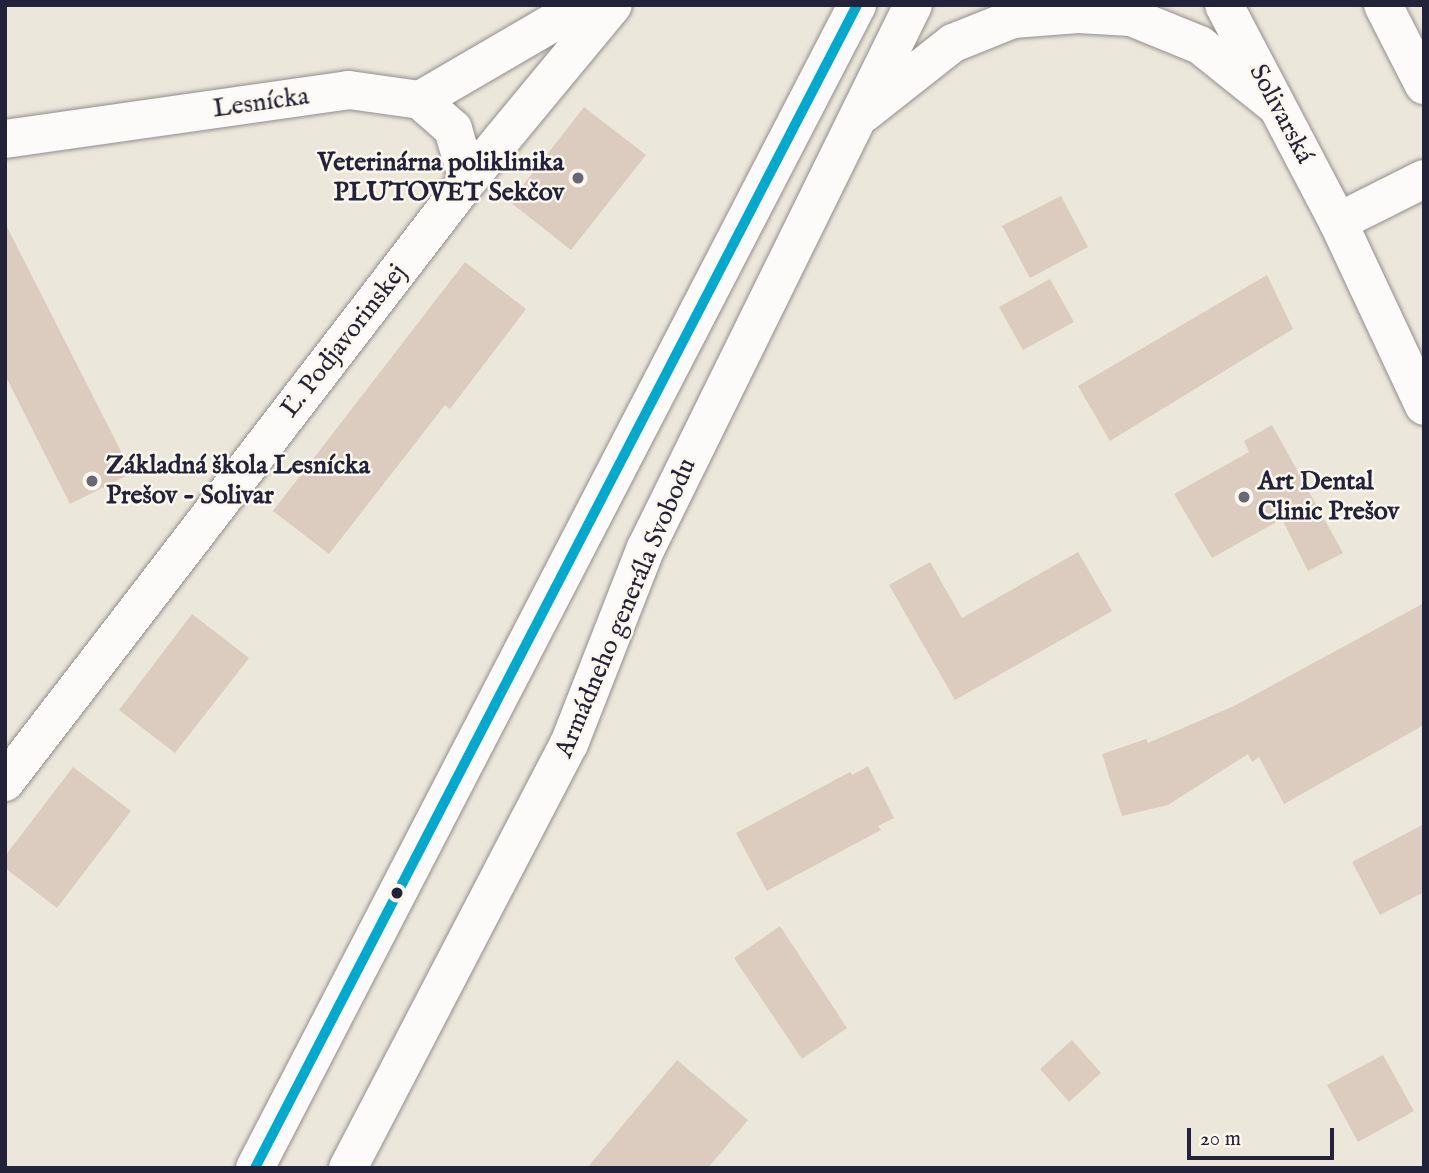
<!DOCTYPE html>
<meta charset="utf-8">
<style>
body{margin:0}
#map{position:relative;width:1429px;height:1173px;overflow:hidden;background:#ece7db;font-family:"IM FELL English",serif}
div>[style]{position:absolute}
.building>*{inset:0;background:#dcccbf}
.roads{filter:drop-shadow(0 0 2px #918e8c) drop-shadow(0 0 2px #918e8c)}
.minor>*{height:38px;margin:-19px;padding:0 19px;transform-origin:19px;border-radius:19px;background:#fcfbfa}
.bus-1>*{height:10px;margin:-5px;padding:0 5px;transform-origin:5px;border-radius:5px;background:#00a9ce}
.dots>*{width:19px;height:19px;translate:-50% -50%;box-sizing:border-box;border:4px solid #fbf7ec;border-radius:50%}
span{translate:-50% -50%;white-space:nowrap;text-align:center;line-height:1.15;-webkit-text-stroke:5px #fbf7ec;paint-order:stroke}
.street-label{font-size:26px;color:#22223b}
.poi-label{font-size:26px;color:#22223b;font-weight:700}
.right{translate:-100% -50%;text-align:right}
.left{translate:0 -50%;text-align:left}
.frame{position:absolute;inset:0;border:7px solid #22223b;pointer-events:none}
.scale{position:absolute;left:1187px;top:1128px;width:147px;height:32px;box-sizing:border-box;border:4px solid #22223b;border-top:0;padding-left:9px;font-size:21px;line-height:24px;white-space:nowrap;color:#22223b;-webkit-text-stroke:5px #fbf7ec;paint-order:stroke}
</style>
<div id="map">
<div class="building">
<div style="clip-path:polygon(584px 107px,646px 155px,571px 250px,510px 202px)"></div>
<div style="clip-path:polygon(1061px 196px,1088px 247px,1030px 278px,1002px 226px)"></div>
<div style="clip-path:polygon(5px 223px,132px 473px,70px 504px,5px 375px)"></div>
<div style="clip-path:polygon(465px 262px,526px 309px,450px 409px,445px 405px,329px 554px,273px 511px)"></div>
<div style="clip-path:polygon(1267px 275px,1293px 329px,1110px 441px,1078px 386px)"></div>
<div style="clip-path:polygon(1050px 279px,1074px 322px,1023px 350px,999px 307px)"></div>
<div style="clip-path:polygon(1272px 425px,1343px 553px,1308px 571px,1282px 519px,1212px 558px,1174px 494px,1249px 452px,1244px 441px)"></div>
<div style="clip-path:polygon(1078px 552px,1112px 611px,955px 700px,889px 585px,930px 562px,962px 618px)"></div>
<div style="clip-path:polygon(1424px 603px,1424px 725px,1284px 804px,1259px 757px,1252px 762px,1248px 754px,1168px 805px,1122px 816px,1102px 754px,1146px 739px,1148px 743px,1234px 706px)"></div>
<div style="clip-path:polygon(192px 614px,249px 658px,175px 753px,119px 710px)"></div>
<div style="clip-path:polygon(868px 766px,894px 818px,878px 826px,881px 830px,767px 891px,736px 833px,850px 772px,852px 775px)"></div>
<div style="clip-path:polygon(73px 767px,131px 811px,57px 908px,5px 868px,5px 856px)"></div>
<div style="clip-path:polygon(1424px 824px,1424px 892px,1380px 915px,1352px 862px)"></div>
<div style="clip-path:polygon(780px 926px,847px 1028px,802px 1059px,734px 958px)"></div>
<div style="clip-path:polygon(1072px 1040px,1101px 1073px,1069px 1102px,1040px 1069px)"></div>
<div style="clip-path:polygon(1383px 1055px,1414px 1111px,1358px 1142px,1327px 1085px)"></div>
<div style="clip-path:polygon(677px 1060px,748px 1120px,708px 1168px,587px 1168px)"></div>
</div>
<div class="roads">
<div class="minor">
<div style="left:1224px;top:5px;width:245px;rotate:62.3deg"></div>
<div style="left:1338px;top:222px;width:203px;rotate:64.9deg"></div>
<div style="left:1383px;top:5px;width:90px;rotate:62.9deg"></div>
<div style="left:420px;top:100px;width:189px;rotate:-30.2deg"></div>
<div style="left:864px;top:113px;width:113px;rotate:-38.2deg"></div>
<div style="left:953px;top:43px;width:65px;rotate:-21.8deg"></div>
<div style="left:1013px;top:19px;width:65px;rotate:-4.4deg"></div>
<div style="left:1078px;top:14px;width:53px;rotate:3.2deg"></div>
<div style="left:1131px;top:17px;width:74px;rotate:22.1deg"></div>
<div style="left:1200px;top:45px;width:96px;rotate:38.7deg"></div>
<div style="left:5px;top:139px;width:347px;rotate:-8.1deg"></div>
<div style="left:349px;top:90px;width:72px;rotate:8deg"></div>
<div style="left:420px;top:100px;width:44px;rotate:41.3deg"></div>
<div style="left:453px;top:129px;width:53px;rotate:73.6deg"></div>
<div style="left:1338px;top:222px;width:96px;rotate:-26.6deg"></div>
<div style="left:5px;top:782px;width:759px;rotate:-52.44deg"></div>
<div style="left:468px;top:180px;width:227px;rotate:-50.4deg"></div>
<div style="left:255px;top:1168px;width:1310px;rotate:-62.63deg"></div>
<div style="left:348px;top:1168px;width:478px;rotate:-62.5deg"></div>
<div style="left:569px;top:744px;width:211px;rotate:-68.6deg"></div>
<div style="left:646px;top:548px;width:605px;rotate:-63.82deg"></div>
</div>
</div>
<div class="bus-1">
<div style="left:255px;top:1168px;width:1310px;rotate:-62.63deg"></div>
</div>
<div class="dots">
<div style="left:578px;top:178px;background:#696773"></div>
<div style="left:92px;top:481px;background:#696773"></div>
<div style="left:1244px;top:497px;background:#696773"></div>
<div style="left:397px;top:893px;background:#22223b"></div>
</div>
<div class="street-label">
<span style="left:261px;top:103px;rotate:-8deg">Lesnícka</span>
<span style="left:1281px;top:114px;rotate:62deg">Solivarská</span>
<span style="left:344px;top:341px;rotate:-52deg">Ľ. Podjavorinskej</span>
<span style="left:626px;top:608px;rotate:-67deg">Armádneho generála Svobodu</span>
</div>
<div class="poi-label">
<span class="right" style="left:564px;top:178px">Veterinárna poliklinika<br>PLUTOVET Sekčov</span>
<span class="left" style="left:106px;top:481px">Základná škola Lesnícka<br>Prešov - Solivar</span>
<span class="left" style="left:1258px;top:497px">Art Dental<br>Clinic Prešov</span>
</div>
<div class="frame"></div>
<div class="scale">20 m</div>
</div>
